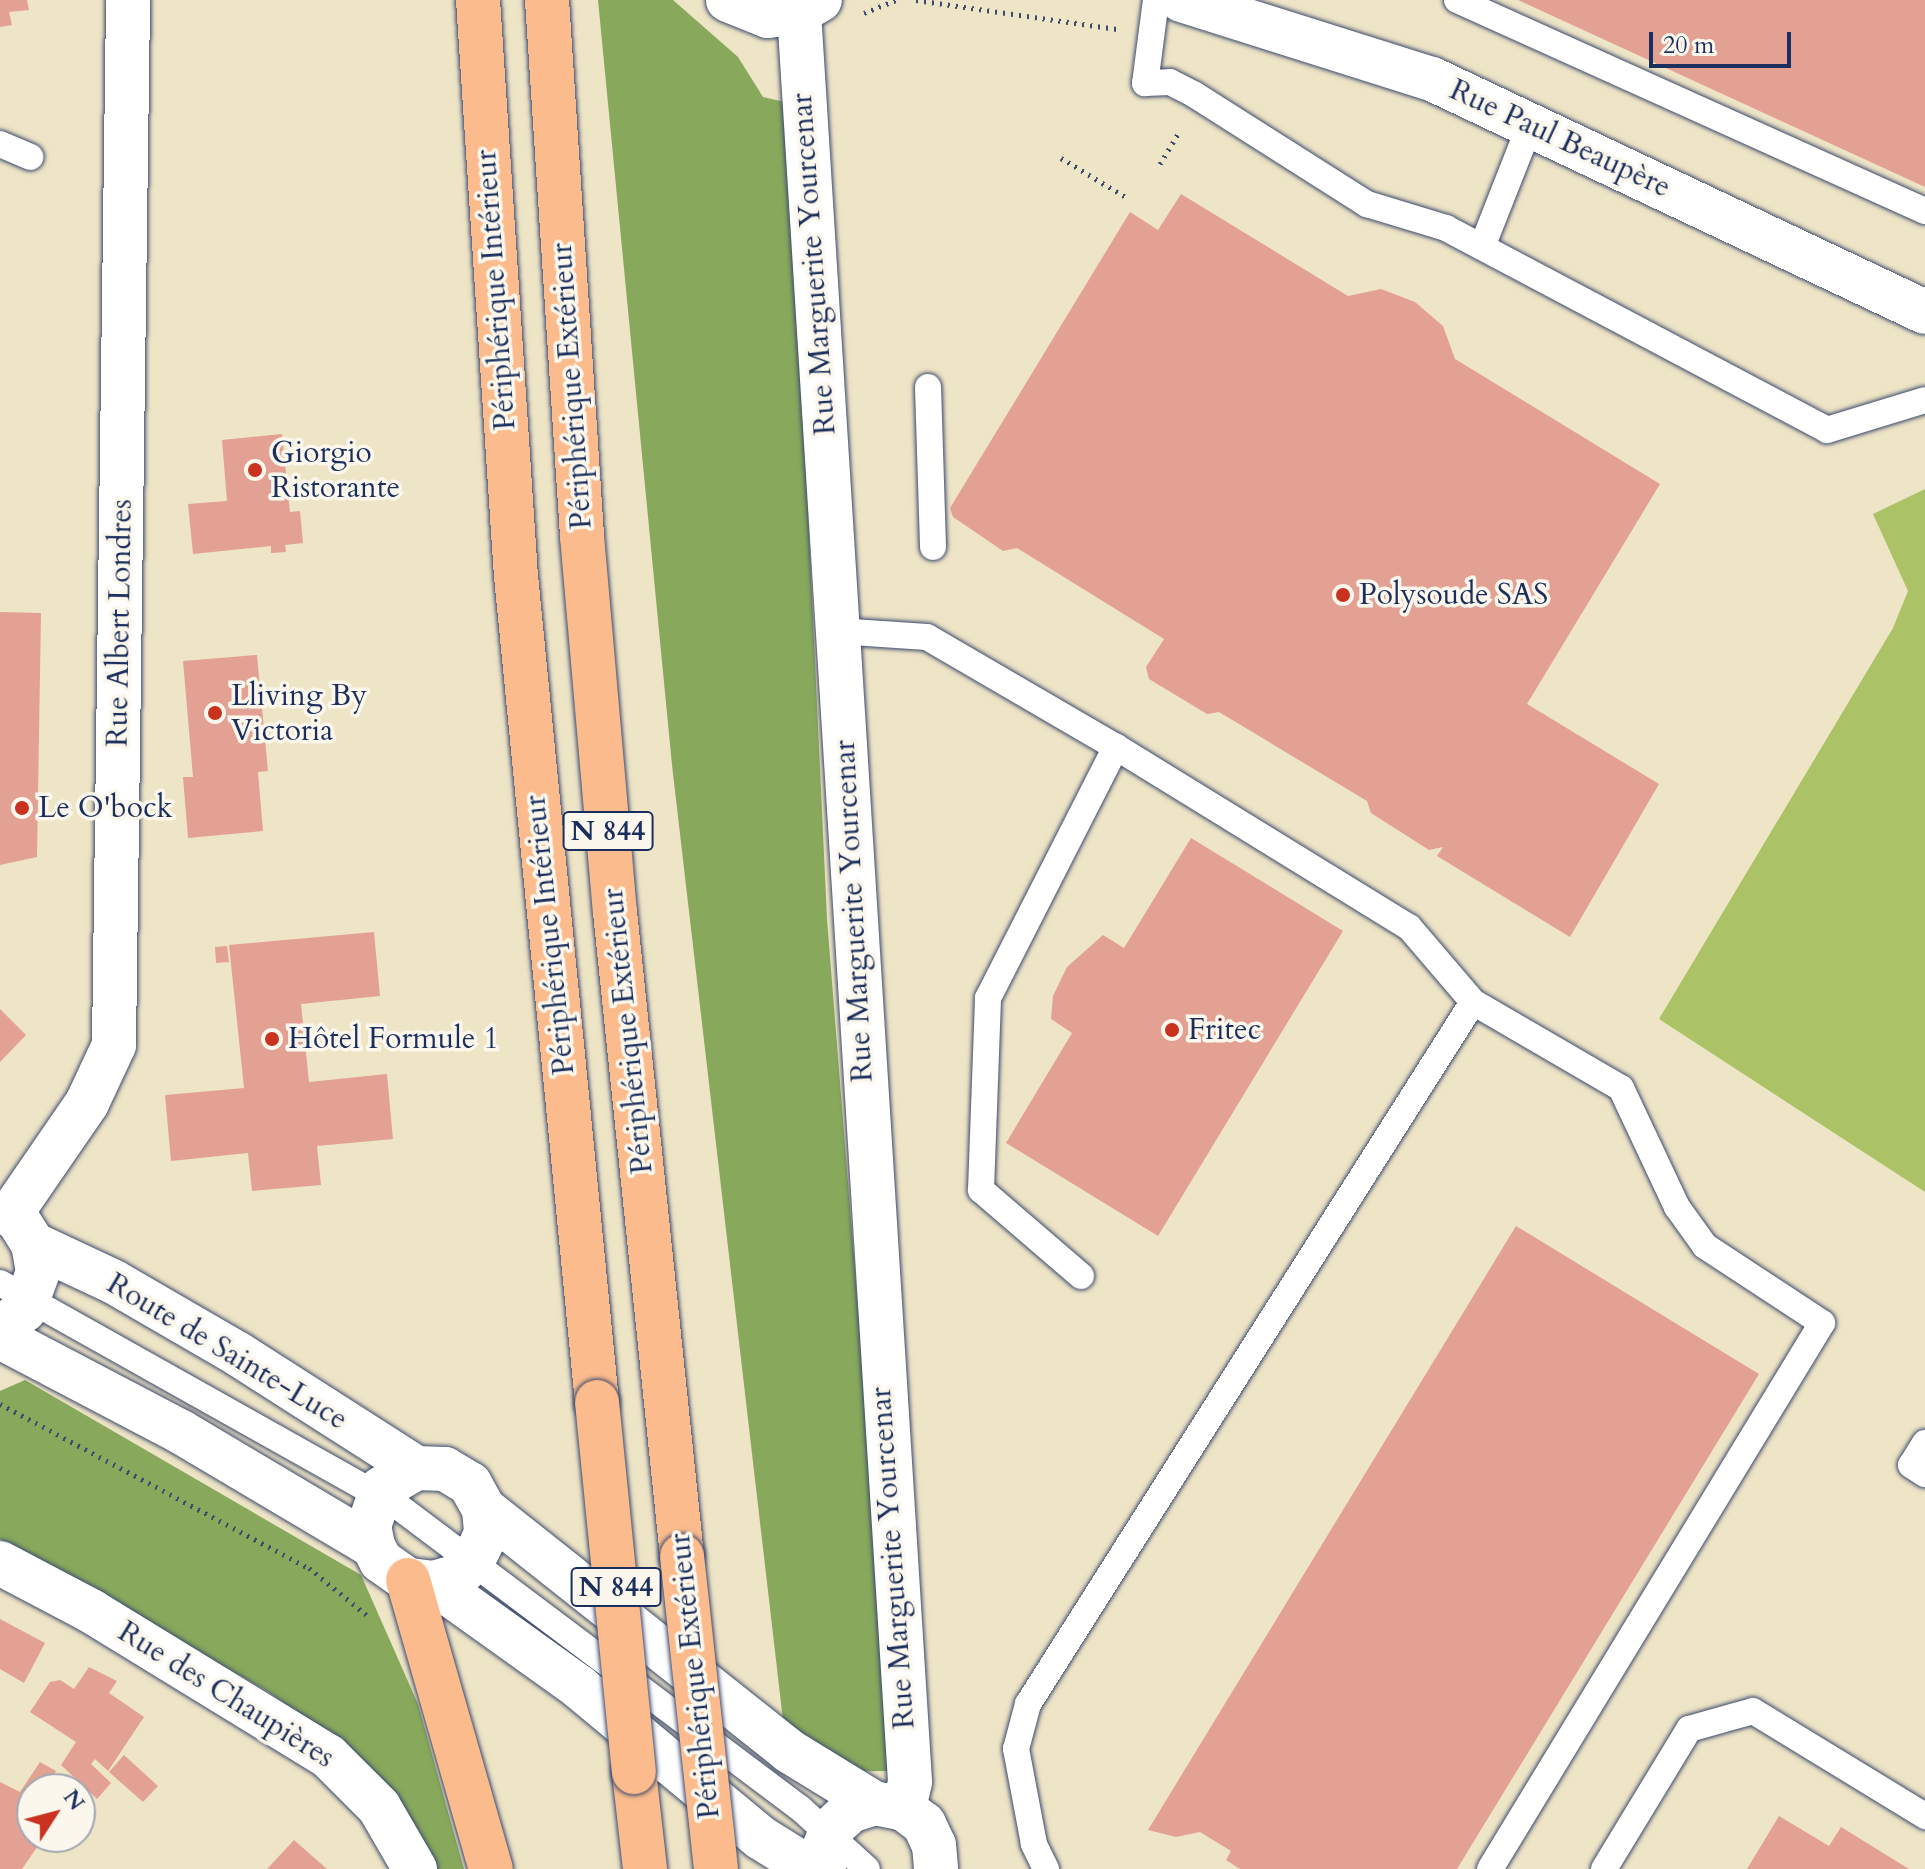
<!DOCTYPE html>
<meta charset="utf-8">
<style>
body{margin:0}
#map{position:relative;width:1925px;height:1869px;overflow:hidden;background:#eee4c6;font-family:Cardo,serif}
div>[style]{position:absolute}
.green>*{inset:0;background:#abc267}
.forest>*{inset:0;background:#88a85c}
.building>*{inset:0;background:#e3a194}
.path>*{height:5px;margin-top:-2.5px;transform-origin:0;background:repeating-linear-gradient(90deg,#3b4a6e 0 2px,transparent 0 8px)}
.roads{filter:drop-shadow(0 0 2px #3b4a6e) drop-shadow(0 0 2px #3b4a6e)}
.service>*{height:26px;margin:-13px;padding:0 13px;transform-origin:13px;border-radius:13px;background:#fff}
.minor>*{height:44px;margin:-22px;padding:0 22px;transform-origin:22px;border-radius:22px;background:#fff}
.tertiary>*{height:44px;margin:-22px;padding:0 22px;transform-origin:22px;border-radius:22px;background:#fff}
.trunk>*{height:44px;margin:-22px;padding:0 22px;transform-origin:22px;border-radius:22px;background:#fbbb8c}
.bridges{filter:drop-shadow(0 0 2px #3b4a6e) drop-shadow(0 0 2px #3b4a6e)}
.trunk-bridge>*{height:44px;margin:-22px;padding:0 22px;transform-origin:22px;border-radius:22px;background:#fbbb8c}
.dots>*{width:22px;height:22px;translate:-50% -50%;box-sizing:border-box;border:4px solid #fbf7ec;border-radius:50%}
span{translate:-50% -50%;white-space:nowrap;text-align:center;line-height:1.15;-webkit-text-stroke:7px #fbf7ec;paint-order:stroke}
.shield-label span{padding:2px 6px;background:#fbf7ec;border:2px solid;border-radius:6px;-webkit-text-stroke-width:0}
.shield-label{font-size:28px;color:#1b2f5e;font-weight:700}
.street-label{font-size:30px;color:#1b2f5e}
.poi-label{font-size:30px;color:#1b2f5e}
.left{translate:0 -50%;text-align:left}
.north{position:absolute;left:16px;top:1773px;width:80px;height:80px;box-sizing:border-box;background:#fbf7ec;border:2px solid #a1a7b3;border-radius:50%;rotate:54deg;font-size:22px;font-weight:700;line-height:32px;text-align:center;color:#1b2f5e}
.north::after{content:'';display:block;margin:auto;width:28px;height:36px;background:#c8321e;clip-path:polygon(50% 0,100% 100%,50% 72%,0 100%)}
.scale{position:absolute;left:1649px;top:32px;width:142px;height:36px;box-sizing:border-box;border:4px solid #1b2f5e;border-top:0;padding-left:10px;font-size:24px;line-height:28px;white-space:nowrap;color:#1b2f5e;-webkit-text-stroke:6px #fbf7ec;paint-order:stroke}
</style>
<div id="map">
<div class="green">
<div style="clip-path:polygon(1925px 489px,1925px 1192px,1659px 1019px,1893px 628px,1908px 591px,1873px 514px)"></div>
</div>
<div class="forest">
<div style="clip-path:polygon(598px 0,673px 0,738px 57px,763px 97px,789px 103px,827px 919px,887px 1673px,887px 1771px,789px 1772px,672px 765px)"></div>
<div style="clip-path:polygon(25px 1380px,361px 1575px,418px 1704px,464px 1869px,430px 1869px,345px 1745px,267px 1691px,0 1539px,0 1391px)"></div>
</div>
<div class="building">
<div style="clip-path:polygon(0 0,27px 0,29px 10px,9px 12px,12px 25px,0 27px)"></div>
<div style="clip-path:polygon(1518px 0,1925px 0,1925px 187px)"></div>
<div style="clip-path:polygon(1181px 194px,1348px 296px,1381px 289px,1415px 302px,1443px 326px,1455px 359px,1660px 484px,1527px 704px,1659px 784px,1570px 937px,1437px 856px,1443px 847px,1429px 850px,1371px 813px,1367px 801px,1219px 712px,1207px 714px,1149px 679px,1146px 667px,1164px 639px,1017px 548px,1003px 551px,953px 517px,950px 508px,1130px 212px,1158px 230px)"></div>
<div style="clip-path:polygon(282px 434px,290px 512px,300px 511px,303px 543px,285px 545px,286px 552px,271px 553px,271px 546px,193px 554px,188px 504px,227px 501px,222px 440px)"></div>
<div style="clip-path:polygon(0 612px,41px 613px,37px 857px,0 865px)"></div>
<div style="clip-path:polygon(257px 655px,268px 771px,258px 772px,263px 831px,188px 838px,183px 777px,193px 777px,183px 661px)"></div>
<div style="clip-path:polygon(1191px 838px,1343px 931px,1158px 1236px,1006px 1143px,1072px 1033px,1051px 1019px,1053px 996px,1067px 967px,1103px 935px,1124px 948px)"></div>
<div style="clip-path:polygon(374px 932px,380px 996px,301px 1004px,309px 1082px,387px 1074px,393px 1139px,317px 1146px,321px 1185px,252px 1191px,248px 1153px,171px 1161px,165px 1095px,244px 1088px,229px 945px)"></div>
<div style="clip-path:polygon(227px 946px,229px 962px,216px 963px,215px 947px)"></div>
<div style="clip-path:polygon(0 1009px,26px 1035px,0 1062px)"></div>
<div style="clip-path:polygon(1516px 1226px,1759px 1374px,1457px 1869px,1240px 1869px,1226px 1860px,1231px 1851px,1200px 1832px,1176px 1837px,1148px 1830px)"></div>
<div style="clip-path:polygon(0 1619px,45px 1643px,24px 1683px,0 1669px)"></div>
<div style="clip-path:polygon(89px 1667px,117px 1681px,109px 1693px,144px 1717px,108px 1771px,95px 1759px,91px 1764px,111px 1783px,97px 1799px,61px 1765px,76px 1742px,30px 1712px,50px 1682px,60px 1680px,74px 1689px)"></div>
<div style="clip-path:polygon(124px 1755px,158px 1786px,143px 1802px,109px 1772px)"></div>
<div style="clip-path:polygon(40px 1762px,56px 1771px,45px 1789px,32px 1789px,32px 1809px,24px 1821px,32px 1837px,44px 1837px,22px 1869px,0 1869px,0 1782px,20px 1792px)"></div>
<div style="clip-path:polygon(1779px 1816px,1829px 1846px,1841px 1827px,1909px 1869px,1747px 1869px)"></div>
<div style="clip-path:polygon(294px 1840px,327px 1869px,267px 1869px)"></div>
</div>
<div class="path">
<div style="left:916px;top:0;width:203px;rotate:8.2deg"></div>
<div style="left:864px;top:13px;width:35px;rotate:-22deg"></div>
<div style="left:1061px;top:158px;width:79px;rotate:31.1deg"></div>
<div style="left:1160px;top:164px;width:39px;rotate:-59deg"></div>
<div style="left:0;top:1404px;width:350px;rotate:28deg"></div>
<div style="left:309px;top:1568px;width:77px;rotate:39.2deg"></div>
</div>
<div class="roads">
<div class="service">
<div style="left:1156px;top:0;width:84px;rotate:97.5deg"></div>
<div style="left:1145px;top:83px;width:25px;rotate:-2deg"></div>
<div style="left:1170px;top:82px;width:28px;rotate:27deg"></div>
<div style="left:1195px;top:95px;width:204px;rotate:32.4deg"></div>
<div style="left:1367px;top:204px;width:83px;rotate:16.9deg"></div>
<div style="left:1446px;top:228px;width:431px;rotate:27.9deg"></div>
<div style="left:1827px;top:430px;width:102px;rotate:-17deg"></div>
<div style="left:1457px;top:0;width:513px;rotate:24.27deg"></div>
<div style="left:0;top:144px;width:33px;rotate:23deg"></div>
<div style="left:1482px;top:247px;width:131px;rotate:-68.5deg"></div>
<div style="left:928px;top:387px;width:160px;rotate:88.2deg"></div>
<div style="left:837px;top:631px;width:90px;rotate:3.8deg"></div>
<div style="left:927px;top:637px;width:219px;rotate:30.2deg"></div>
<div style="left:1116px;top:747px;width:344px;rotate:31.6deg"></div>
<div style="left:1409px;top:927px;width:99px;rotate:49.5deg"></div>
<div style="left:1473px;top:1002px;width:171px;rotate:30.2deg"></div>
<div style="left:1621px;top:1088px;width:132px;rotate:64.8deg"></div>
<div style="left:1677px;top:1207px;width:48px;rotate:54.3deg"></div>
<div style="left:1705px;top:1246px;width:140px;rotate:33.3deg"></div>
<div style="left:1822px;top:1323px;width:639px;rotate:121.3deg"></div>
<div style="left:1081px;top:1276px;width:132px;rotate:-139.3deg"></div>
<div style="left:981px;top:1190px;width:192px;rotate:-87.9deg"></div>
<div style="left:988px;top:998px;width:282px;rotate:-63deg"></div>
<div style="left:0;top:1283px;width:458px;rotate:29.3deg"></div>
<div style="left:399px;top:1507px;width:503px;rotate:36.92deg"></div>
<div style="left:801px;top:1809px;width:89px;rotate:42.3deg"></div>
<div style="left:1925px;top:1443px;width:26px;rotate:122deg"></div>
<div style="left:1911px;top:1465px;width:17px;rotate:33deg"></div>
<div style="left:1046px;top:1869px;width:28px;rotate:-116deg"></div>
<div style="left:1034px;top:1844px;width:97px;rotate:-100.7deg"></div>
<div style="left:1016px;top:1749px;width:47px;rotate:-75.1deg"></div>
<div style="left:1028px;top:1704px;width:831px;rotate:-57.63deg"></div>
<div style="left:1604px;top:1869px;width:164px;rotate:-58.7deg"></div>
<div style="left:1689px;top:1729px;width:66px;rotate:-15.7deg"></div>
<div style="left:1753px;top:1711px;width:202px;rotate:31.4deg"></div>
</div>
<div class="minor">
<div style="left:1181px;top:0;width:263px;rotate:17.5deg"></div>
<div style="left:1432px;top:79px;width:545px;rotate:25.3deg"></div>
<div style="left:0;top:1563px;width:103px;rotate:27.8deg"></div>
<div style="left:91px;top:1611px;width:278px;rotate:31.5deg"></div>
<div style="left:328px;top:1756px;width:72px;rotate:45deg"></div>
<div style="left:379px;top:1807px;width:72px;rotate:59.9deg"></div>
</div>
<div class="tertiary">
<div style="left:728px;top:0;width:43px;rotate:21.8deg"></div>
<div style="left:768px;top:16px;width:31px;rotate:-7deg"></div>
<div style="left:799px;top:12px;width:24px;rotate:-30deg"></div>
<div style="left:799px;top:12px;width:1773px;rotate:86.41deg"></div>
<div style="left:910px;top:1782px;width:28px;rotate:103deg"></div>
<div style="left:10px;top:1215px;width:136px;rotate:-55.5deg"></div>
<div style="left:87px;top:1103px;width:64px;rotate:-65deg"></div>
<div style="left:114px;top:1045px;width:1045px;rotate:-89.23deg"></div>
<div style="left:33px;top:1244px;width:89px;rotate:25.1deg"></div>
<div style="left:114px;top:1282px;width:143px;rotate:30.1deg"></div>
<div style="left:238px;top:1354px;width:211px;rotate:32.6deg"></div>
<div style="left:0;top:1329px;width:31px;rotate:-38deg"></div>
<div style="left:24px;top:1310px;width:40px;rotate:-69.8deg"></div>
<div style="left:38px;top:1272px;width:28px;rotate:-100deg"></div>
<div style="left:33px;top:1244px;width:25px;rotate:-122deg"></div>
<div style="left:0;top:1337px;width:204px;rotate:27.7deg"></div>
<div style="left:181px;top:1432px;width:223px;rotate:30.7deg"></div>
<div style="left:484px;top:1509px;width:25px;rotate:85deg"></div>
<div style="left:486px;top:1534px;width:30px;rotate:116deg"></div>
<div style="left:473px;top:1561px;width:21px;rotate:135deg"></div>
<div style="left:458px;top:1576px;width:25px;rotate:164deg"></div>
<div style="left:434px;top:1583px;width:26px;rotate:-173deg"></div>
<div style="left:408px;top:1580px;width:33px;rotate:-145deg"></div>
<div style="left:381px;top:1561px;width:17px;rotate:-118deg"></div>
<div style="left:373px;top:1546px;width:20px;rotate:-101deg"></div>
<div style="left:369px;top:1526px;width:40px;rotate:-71.1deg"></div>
<div style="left:382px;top:1488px;width:39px;rotate:-30deg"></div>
<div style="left:416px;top:1468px;width:29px;rotate:2deg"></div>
<div style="left:445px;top:1469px;width:29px;rotate:31deg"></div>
<div style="left:470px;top:1484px;width:29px;rotate:61deg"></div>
<div style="left:484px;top:1509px;width:389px;rotate:38.4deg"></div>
<div style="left:789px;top:1751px;width:100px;rotate:31.5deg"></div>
<div style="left:434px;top:1583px;width:178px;rotate:35.6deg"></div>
<div style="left:579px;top:1687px;width:236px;rotate:39.7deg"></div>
<div style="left:761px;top:1838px;width:59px;rotate:31.8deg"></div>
<div style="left:824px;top:1869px;width:18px;rotate:-93deg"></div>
<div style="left:823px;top:1851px;width:25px;rotate:-69deg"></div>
<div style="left:832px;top:1828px;width:25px;rotate:-43deg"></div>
<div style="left:850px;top:1811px;width:25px;rotate:-18deg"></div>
<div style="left:874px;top:1803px;width:31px;rotate:11deg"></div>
<div style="left:904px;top:1809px;width:25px;rotate:37deg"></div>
<div style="left:924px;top:1824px;width:23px;rotate:65deg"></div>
<div style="left:934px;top:1845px;width:24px;rotate:85deg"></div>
</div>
<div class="trunk">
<div style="left:478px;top:0;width:577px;rotate:86.23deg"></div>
<div style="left:516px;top:576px;width:830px;rotate:84.4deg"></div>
<div style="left:547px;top:0;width:537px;rotate:86.26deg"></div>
<div style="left:582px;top:536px;width:377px;rotate:85deg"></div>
<div style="left:615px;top:912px;width:647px;rotate:84.06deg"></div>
<div style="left:408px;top:1580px;width:301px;rotate:74deg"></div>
<div style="left:634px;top:1772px;width:98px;rotate:83.5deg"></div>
</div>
</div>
<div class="bridges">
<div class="trunk-bridge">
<div style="left:597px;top:1402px;width:372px;rotate:84.3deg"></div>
<div style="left:682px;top:1556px;width:315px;rotate:83.8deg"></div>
</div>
</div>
<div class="dots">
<div style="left:255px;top:470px;background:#c8321e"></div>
<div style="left:1343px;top:595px;background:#c8321e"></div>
<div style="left:215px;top:713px;background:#c8321e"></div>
<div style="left:22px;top:808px;background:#c8321e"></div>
<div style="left:1172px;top:1030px;background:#c8321e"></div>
<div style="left:272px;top:1039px;background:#c8321e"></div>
</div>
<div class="shield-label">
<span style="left:608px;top:831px">N 844</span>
<span style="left:616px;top:1587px">N 844</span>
</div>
<div class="street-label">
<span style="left:1560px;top:139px;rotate:25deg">Rue Paul Beaupère</span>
<span style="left:814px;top:264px;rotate:-94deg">Rue Marguerite Yourcenar</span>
<span style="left:496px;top:290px;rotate:-94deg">Périphérique Intérieur</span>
<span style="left:572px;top:386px;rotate:-94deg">Périphérique Extérieur</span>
<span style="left:120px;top:623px;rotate:-89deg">Rue Albert Londres</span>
<span style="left:854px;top:911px;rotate:-93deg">Rue Marguerite Yourcenar</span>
<span style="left:550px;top:935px;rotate:-96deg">Périphérique Intérieur</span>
<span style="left:628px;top:1031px;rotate:-96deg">Périphérique Extérieur</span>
<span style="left:227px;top:1352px;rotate:31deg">Route de Sainte-Luce</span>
<span style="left:893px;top:1558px;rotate:-94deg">Rue Marguerite Yourcenar</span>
<span style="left:695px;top:1676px;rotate:-96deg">Périphérique Extérieur</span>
<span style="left:226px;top:1695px;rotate:32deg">Rue des Chaupières</span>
</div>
<div class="poi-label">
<span class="left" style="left:271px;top:470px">Giorgio<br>Ristorante</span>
<span class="left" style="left:1359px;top:595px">Polysoude SAS</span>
<span class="left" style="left:231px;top:713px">Lliving By<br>Victoria</span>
<span class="left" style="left:38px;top:808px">Le O'bock</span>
<span class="left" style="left:1188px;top:1030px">Fritec</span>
<span class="left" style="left:288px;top:1039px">Hôtel Formule 1</span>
</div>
<div class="north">N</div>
<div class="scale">20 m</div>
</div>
